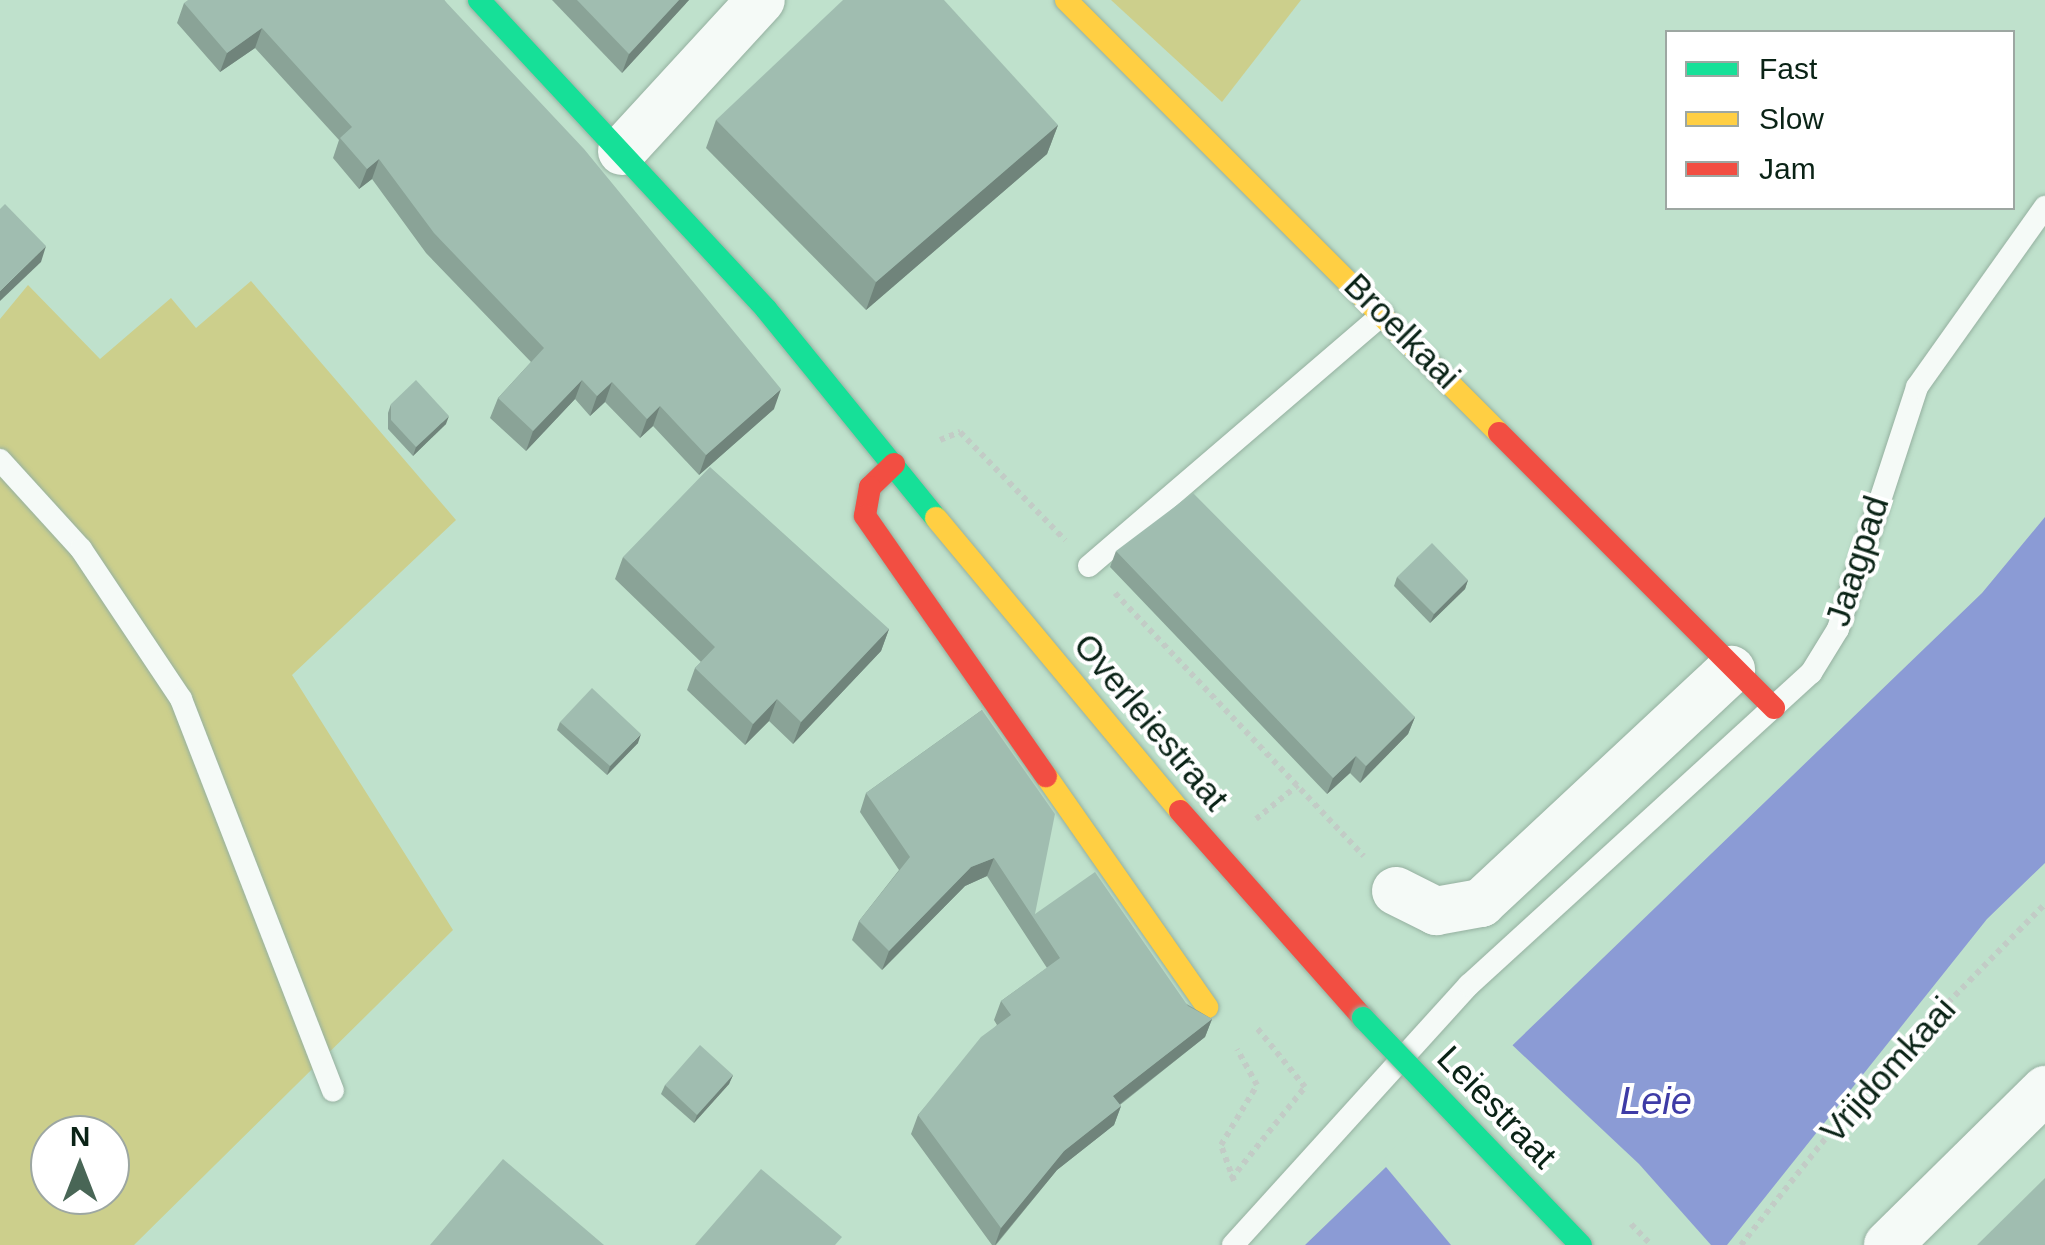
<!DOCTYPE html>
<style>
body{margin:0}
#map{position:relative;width:2045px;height:1245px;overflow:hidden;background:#bfe1cc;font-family:Helvetica,sans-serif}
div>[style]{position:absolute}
.green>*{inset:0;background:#cccf8c}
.water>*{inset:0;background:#8b9bd5}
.pier>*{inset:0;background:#bfe1cc}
.path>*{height:6px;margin-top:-3px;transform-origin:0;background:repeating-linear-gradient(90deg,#c2ccc6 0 5px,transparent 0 10px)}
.roads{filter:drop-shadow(0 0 2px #95b0a0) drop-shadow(0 0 2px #95b0a0)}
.lane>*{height:22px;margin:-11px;padding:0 11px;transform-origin:11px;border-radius:11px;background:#f5faf7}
.street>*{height:48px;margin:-24px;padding:0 24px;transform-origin:24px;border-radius:24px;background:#f5faf7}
.fast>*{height:22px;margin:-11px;padding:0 11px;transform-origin:11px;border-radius:11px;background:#16e098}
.slow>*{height:22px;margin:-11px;padding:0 11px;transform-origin:11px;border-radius:11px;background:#ffcf43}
.jam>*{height:22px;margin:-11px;padding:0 11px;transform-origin:11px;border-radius:11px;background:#f24e42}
.path-bridge>*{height:6px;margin-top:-3px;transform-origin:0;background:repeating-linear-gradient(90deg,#c2ccc6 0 5px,transparent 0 10px)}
.bridges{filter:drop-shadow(0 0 2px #95b0a0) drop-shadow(0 0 2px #95b0a0)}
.fast-bridge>*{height:22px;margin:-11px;padding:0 11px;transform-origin:11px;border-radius:11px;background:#16e098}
.wall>*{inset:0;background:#8aa397}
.shaded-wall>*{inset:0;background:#70847b}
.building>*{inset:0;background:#a0bdb0}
span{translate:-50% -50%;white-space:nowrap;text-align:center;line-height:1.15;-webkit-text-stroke:8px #fff;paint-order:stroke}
.street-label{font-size:35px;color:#0a2316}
.water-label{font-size:38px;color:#3e3ba6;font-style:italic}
.legend{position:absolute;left:1665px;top:30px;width:350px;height:180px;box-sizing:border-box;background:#fff;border:2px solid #9da7a2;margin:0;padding:12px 18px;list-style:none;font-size:30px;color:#0a2316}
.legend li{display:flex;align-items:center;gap:20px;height:50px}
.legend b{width:50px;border:2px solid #9da7a2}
.north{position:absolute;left:30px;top:1115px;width:100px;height:100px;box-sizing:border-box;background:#fff;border:2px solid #9da7a2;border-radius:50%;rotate:0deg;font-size:28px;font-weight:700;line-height:40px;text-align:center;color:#0a2316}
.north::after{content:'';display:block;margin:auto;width:35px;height:45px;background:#496656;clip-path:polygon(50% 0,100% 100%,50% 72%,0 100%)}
</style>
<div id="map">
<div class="green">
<div style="clip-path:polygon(1111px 0,1301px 0,1222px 102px)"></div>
<div style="clip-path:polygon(evenodd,251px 281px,456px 520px,292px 675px,453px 930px,134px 1245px,0 1245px,0 319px,28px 285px,100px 359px,171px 298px,196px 328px,251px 281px,50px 1135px,110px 1135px,110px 1195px,50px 1195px,50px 1135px)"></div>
</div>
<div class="water">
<div style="clip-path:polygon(2045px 517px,2045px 863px,1987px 919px,1727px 1245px,1305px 1245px,1982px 593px)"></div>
</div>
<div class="pier">
<div style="clip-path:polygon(1508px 1041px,1639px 1164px,1711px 1245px,1451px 1245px,1381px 1161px)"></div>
</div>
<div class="path">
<div style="left:940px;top:440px;width:22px;rotate:-22deg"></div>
<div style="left:960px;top:432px;width:151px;rotate:45.8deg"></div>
<div style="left:1115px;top:593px;width:362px;rotate:46.6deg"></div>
<div style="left:1256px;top:819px;width:54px;rotate:-39deg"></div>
<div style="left:1231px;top:1179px;width:118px;rotate:-51.2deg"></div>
<div style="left:1305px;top:1087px;width:76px;rotate:-129.1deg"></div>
<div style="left:1234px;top:1181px;width:38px;rotate:-110deg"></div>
<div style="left:1221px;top:1145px;width:70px;rotate:-59deg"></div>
<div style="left:1257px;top:1085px;width:41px;rotate:-119.1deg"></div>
<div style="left:1741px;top:1245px;width:209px;rotate:-51.6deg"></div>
<div style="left:1871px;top:1081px;width:248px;rotate:-45.5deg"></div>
</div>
<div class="roads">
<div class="lane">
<div style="left:0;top:460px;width:120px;rotate:47.7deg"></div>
<div style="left:81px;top:549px;width:180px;rotate:56.3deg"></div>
<div style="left:181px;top:699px;width:420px;rotate:68.8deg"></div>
<div style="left:1089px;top:566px;width:387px;rotate:-40.6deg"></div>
<div style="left:1233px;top:1245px;width:351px;rotate:-47.8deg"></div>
<div style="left:1469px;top:985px;width:463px;rotate:-42.4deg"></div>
<div style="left:1811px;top:673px;width:52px;rotate:-58.5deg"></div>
<div style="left:1838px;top:629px;width:255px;rotate:-71.9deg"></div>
<div style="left:1917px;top:387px;width:221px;rotate:-54.6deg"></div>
</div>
<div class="street">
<div style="left:622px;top:151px;width:205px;rotate:-47.4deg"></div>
<div style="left:1396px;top:891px;width:45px;rotate:26.6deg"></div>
<div style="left:1436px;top:911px;width:46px;rotate:-10.1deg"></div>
<div style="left:1481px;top:903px;width:342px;rotate:-43deg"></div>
<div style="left:1888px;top:1245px;width:221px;rotate:-44.6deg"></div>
</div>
<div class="fast">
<div style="left:479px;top:0;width:422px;rotate:47.1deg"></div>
<div style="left:766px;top:309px;width:269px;rotate:50.9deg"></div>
</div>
<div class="slow">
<div style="left:1066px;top:0;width:612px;rotate:45deg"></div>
<div style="left:936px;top:518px;width:381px;rotate:50.2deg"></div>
<div style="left:1046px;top:776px;width:282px;rotate:55.1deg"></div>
</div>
<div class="jam">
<div style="left:1499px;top:433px;width:389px;rotate:45deg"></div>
<div style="left:894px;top:464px;width:33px;rotate:136deg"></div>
<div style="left:870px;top:487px;width:29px;rotate:100deg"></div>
<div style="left:865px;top:516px;width:317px;rotate:55.2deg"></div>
<div style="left:1180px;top:811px;width:276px;rotate:48.5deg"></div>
</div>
</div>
<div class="path-bridge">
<div style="left:1631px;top:1224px;width:29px;rotate:46deg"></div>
</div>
<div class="bridges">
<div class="fast-bridge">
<div style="left:1363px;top:1018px;width:315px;rotate:46.2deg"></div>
</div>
</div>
<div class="wall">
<div style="clip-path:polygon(444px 0,774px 409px,699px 475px,653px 426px,640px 438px,605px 402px,590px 416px,575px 399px,526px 451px,490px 418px,498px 398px,531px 362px,426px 253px,372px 179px,359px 189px,333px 158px,339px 140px,255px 48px,220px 72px,177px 23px,184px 3px)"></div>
<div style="clip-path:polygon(552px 0,689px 0,622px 73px)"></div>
<div style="clip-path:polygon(716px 120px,1058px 125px,1047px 154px,866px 310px,706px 148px)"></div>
<div style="clip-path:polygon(391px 404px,446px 424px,413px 456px,388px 429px,388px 413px)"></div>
<div style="clip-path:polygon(1116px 551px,1415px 717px,1408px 734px,1360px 783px,1350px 773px,1327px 794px,1110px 567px)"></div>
<div style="clip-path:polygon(623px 557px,889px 629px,881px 651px,793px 744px,769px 721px,745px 745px,687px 690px,695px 668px,701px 662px,615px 579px)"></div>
<div style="clip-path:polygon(1397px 577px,1468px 580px,1465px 589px,1430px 623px,1394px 586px)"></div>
<div style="clip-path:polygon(982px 710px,1035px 914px,1212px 1019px,1205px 1037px,1120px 1105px,1121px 1106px,1114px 1125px,1057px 1170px,996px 1245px,992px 1245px,911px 1134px,918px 1115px,997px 1025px,994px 1020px,1001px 1001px,1047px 968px,987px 876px,965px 886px,882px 970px,852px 940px,859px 921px,899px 870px,860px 812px,866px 793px)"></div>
<div style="clip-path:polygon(560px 722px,638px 743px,607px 775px,557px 730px)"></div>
<div style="clip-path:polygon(733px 1075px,729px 1084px,694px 1123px,661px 1094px,665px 1085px)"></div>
</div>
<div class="shaded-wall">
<div style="clip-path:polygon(679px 0,689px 0,622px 73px,629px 54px)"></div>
<div style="clip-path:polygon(262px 28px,255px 48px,220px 72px,227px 53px)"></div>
<div style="clip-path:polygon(1058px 125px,1047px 154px,866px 310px,876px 282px)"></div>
<div style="clip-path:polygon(379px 159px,372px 179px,359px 189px,367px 169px)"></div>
<div style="clip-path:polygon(46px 246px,41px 262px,0 301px,0 291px)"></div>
<div style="clip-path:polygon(582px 380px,575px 399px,526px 451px,533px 431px)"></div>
<div style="clip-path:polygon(612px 382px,605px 402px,590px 416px,597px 396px)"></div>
<div style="clip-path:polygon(781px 389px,774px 409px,699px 475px,706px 455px)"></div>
<div style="clip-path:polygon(660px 406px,653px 426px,640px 438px,647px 419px)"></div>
<div style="clip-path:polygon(449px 416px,446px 424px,413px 456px,416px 447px)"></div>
<div style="clip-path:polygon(1468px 580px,1465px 589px,1430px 623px,1434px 614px)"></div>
<div style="clip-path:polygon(889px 629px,881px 651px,793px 744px,801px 722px)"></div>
<div style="clip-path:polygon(777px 699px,769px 721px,745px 745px,753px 724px)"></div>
<div style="clip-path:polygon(1415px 717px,1408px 734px,1360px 783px,1366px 766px)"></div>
<div style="clip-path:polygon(641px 734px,638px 743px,607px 775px,610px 766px)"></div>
<div style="clip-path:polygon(1356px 756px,1350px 773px,1327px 794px,1333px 778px)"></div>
<div style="clip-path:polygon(994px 858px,987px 876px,965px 886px,882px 970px,889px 951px,971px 867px)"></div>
<div style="clip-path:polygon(1212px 1019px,1205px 1037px,1106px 1115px,1113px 1096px)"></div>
<div style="clip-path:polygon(733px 1075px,729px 1084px,694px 1123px,697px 1115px)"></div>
<div style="clip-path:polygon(1121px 1106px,1114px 1125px,1057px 1170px,995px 1245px,1001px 1228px,1064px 1151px)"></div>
</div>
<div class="building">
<div style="clip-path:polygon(188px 0,444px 0,584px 149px,781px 389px,706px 455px,660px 406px,647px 419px,612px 382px,597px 396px,582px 380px,533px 431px,498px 398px,544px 348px,434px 233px,379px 159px,367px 169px,340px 138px,352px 127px,262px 28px,227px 53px,184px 3px)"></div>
<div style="clip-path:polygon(577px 0,679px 0,629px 54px)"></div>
<div style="clip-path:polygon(843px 0,944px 0,1058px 125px,876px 282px,716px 120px)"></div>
<div style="clip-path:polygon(5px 204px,46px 246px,0 291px,0 209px)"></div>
<div style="clip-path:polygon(416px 380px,449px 416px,416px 447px,391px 420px,391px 404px)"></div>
<div style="clip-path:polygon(710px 467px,889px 629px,801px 722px,777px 699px,753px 724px,695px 668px,715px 647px,623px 557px)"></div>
<div style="clip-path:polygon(1193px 493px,1415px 717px,1366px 766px,1356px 756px,1333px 778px,1116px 551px)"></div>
<div style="clip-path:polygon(1432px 543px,1468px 580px,1434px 614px,1397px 577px)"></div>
<div style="clip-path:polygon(592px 688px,641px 734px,610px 766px,560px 722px)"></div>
<div style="clip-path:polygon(982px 710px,1055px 814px,1035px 914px,1095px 872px,1188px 1006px,1212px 1019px,1113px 1096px,1121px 1106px,1064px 1151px,1001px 1228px,918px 1115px,981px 1037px,1011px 1015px,1001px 1001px,1060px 958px,994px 858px,971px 867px,889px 951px,859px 921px,910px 857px,866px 793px)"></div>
<div style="clip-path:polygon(700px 1045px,733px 1075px,697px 1115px,665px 1085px)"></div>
<div style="clip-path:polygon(503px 1159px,604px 1245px,430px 1245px)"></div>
<div style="clip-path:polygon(761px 1169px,842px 1237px,835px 1245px,695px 1245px)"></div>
<div style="clip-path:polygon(2045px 1178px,2045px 1245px,1977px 1245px)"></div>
</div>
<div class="street-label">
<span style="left:1402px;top:331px;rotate:45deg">Broelkaai</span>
<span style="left:1857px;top:561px;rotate:-72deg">Jaagpad</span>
<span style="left:1151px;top:722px;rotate:50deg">Overleiestraat</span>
<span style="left:1888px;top:1070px;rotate:-48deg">Vrijdomkaai</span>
<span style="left:1497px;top:1107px;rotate:46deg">Leiestraat</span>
</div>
<div class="water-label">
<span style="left:1656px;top:1102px">Leie</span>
</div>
<ul class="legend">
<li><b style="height:12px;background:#16e098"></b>Fast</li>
<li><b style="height:12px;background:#ffcf43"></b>Slow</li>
<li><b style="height:12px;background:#f24e42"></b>Jam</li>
</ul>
<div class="north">N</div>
</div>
